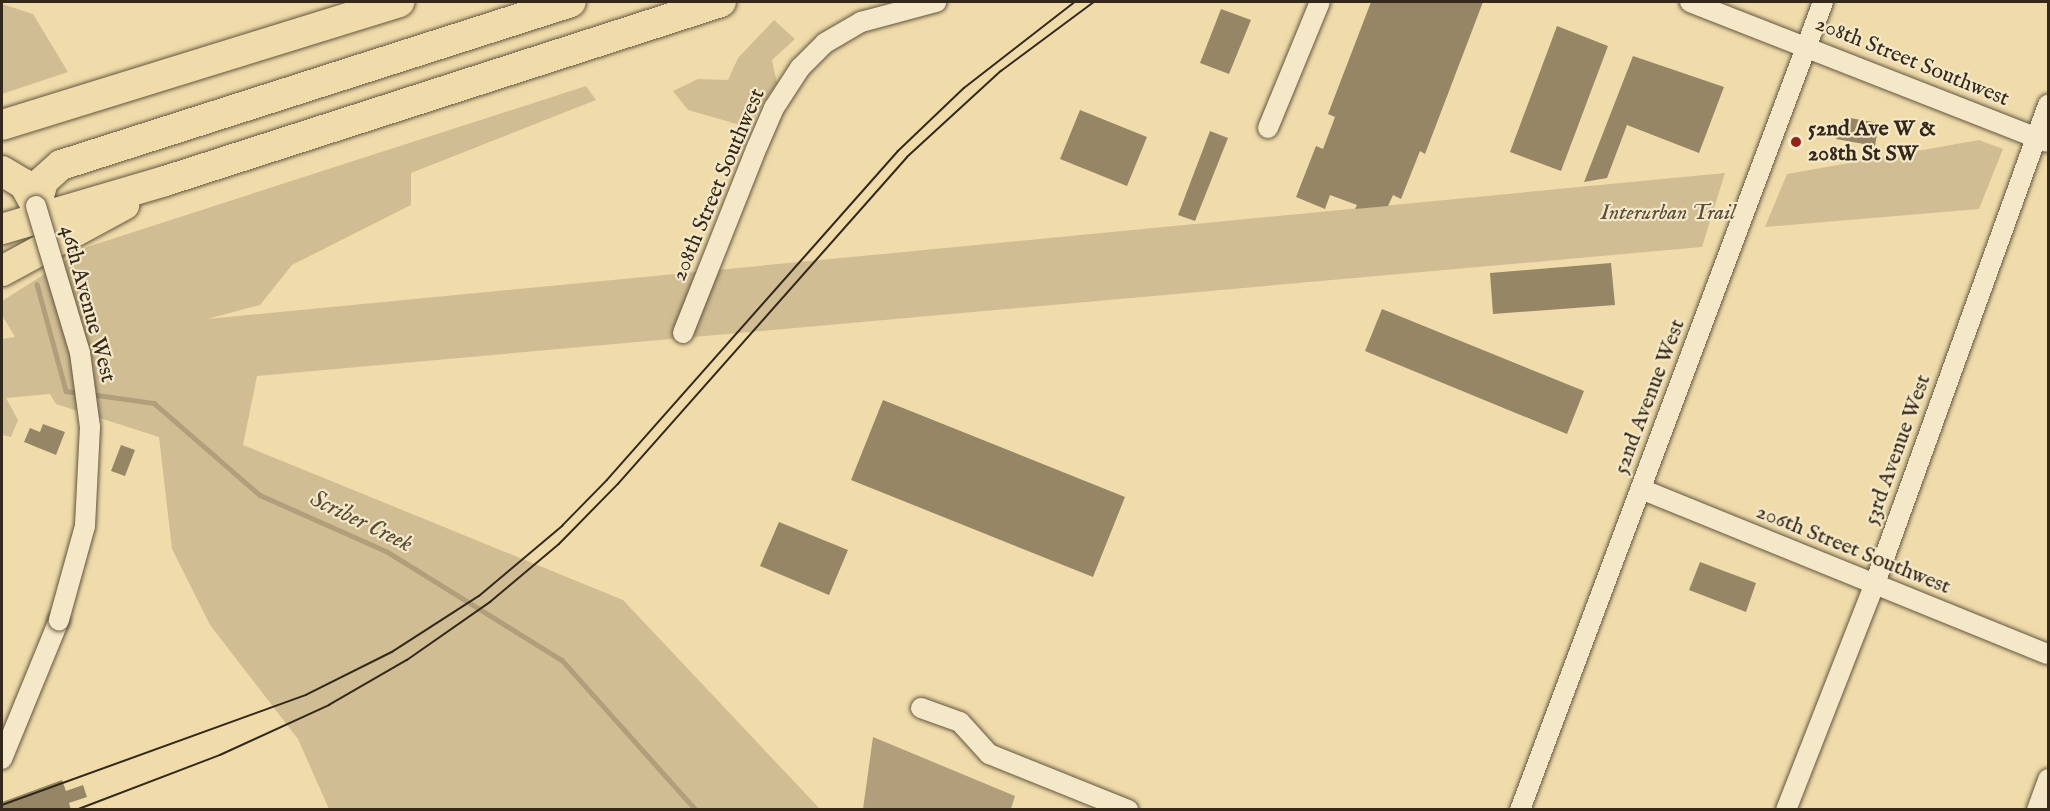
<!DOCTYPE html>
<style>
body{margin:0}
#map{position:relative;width:2050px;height:811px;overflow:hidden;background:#f0dcab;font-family:"IM FELL English",serif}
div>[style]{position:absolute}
.green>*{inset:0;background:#d0bd93}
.water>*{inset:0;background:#b09f7a}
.stream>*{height:4.5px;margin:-2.25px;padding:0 2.25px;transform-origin:2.25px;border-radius:2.25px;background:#b09f7a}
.building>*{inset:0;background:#968666}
.roads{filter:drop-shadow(0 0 2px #63553f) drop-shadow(0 0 2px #63553f)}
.minor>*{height:20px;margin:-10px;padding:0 10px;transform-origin:10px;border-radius:10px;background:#f5e8c8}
.highway>*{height:30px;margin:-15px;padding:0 15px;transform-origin:15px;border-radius:15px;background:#f0dcab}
.tram>*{height:1.5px;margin:-0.75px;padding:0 0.75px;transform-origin:0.75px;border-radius:0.75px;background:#34281b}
.bridges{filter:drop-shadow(0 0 2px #63553f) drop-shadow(0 0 2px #63553f)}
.minor-bridge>*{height:20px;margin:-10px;padding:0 10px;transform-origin:10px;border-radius:10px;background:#f5e8c8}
.dots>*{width:16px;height:16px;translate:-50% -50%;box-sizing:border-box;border:3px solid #f5e8c8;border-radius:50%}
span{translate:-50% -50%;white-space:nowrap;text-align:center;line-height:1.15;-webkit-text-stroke:4.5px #f5e8c8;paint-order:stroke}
.street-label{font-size:22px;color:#34281b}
.poi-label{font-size:22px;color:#34281b;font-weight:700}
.left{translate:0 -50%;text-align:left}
.park-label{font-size:22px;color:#5b4d39;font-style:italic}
.water-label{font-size:24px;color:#594c38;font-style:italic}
.frame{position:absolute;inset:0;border:3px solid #34281b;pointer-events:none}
</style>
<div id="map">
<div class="green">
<div style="clip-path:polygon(2px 4px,33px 14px,68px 72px,2px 94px)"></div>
<div style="clip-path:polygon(774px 20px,795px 39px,772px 60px,777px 83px,755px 116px,740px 125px,688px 110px,673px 91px,698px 79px,728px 80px,738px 58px)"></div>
<div style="clip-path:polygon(586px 86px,596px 100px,411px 173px,411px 205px,292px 265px,260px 305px,207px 319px,1725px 173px,1702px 247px,257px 376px,243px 445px,623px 600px,820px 809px,329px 809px,298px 739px,210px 625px,172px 549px,159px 437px,56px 404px,50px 394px,6px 398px,18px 420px,11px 437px,2px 435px,2px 339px,15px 337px,2px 315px,2px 301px,87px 247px)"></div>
<div style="clip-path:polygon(1979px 140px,2003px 149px,1979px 209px,1765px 227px,1787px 174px)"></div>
</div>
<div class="water">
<div style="clip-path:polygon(873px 737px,1015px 796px,1011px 809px,863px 809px)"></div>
</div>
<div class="stream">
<div style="left:37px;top:284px;width:111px;rotate:74.8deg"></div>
<div style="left:66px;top:391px;width:13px;rotate:9deg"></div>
<div style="left:90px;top:394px;width:65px;rotate:8deg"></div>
<div style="left:154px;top:403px;width:140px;rotate:41deg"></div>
<div style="left:260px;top:495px;width:138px;rotate:24deg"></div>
<div style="left:386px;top:551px;width:207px;rotate:31.8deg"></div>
<div style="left:562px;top:660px;width:201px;rotate:48.2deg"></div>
</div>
<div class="building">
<div style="clip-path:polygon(1371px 2px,1483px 2px,1425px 154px,1420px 151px,1401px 199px,1393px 195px,1388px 206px,1355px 209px,1357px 205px,1330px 195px,1325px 209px,1296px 197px,1316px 146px,1323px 149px,1335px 117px,1328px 114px)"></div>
<div style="clip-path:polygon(1221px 9px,1251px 20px,1229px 74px,1200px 63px)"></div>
<div style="clip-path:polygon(1557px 26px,1608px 46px,1561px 171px,1510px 152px)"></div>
<div style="clip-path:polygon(1633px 56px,1724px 87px,1699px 153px,1627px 125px,1607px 178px,1584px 182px)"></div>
<div style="clip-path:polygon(1080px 110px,1147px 137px,1127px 186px,1060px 159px)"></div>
<div style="clip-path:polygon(1844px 117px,1879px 123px,1875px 146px,1836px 139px)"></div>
<div style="clip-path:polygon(1210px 131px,1228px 138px,1195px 221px,1178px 215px)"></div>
<div style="clip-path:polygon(1611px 263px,1615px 305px,1493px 314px,1490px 273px)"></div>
<div style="clip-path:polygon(1382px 309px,1584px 391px,1567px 434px,1365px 351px)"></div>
<div style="clip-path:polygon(883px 400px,1125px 497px,1093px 577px,851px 480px)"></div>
<div style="clip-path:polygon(43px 424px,65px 432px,56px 455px,24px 442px,30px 428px,40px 432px)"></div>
<div style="clip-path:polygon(121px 445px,135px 450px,125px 476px,111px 471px)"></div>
<div style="clip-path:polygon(779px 522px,848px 550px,829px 595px,760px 566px)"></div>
<div style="clip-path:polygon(1700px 562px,1756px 583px,1746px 612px,1689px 590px)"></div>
<div style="clip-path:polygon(62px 780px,66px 791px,83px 785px,87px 797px,69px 803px,71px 810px,2px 810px,2px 802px)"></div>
</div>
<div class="roads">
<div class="minor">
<div style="left:1690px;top:2px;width:383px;rotate:21.4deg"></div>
<div style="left:1268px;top:128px;width:136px;rotate:-67.6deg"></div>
<div style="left:683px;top:333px;width:202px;rotate:-68.3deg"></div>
<div style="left:758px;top:145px;width:40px;rotate:-66.6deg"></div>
<div style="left:774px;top:108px;width:48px;rotate:-57deg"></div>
<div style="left:800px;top:68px;width:35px;rotate:-45deg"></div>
<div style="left:825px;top:43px;width:42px;rotate:-30.3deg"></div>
<div style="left:861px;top:22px;width:78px;rotate:-14.9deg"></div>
<div style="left:1641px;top:489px;width:439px;rotate:22.1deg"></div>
<div style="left:921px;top:708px;width:41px;rotate:19.7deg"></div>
<div style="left:960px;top:722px;width:43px;rotate:47.8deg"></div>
<div style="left:989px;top:754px;width:150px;rotate:21.9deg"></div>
<div style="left:2px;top:759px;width:150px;rotate:-67.7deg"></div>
<div style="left:1520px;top:810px;width:863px;rotate:-69.44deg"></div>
<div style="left:1786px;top:810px;width:241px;rotate:-68.6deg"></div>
<div style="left:1874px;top:586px;width:512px;rotate:-70.11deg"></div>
<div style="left:2037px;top:810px;width:33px;rotate:-70deg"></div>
</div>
<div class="highway">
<div style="left:2px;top:125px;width:416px;rotate:-17.2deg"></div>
<div style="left:2px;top:171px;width:26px;rotate:31deg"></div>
<div style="left:24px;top:184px;width:25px;rotate:61deg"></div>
<div style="left:36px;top:206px;width:26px;rotate:-74deg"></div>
<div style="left:43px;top:181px;width:24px;rotate:-42deg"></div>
<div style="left:61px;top:165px;width:535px;rotate:-17.72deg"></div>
<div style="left:2px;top:229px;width:170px;rotate:-16.4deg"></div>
<div style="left:165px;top:181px;width:584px;rotate:-17.85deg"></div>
<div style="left:2px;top:271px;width:139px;rotate:-28.4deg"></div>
</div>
</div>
<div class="tram">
<div style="left:2px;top:805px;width:323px;rotate:-19.9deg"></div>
<div style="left:306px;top:695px;width:96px;rotate:-26.6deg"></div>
<div style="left:392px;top:652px;width:103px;rotate:-32.8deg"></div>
<div style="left:479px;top:596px;width:109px;rotate:-40.1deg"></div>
<div style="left:562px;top:526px;width:64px;rotate:-45.6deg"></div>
<div style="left:607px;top:480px;width:439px;rotate:-48.5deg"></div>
<div style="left:898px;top:151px;width:91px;rotate:-43.7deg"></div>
<div style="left:964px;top:88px;width:140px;rotate:-37.8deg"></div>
<div style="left:76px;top:810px;width:154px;rotate:-20.9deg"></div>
<div style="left:220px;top:755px;width:120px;rotate:-24.6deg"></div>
<div style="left:329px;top:705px;width:90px;rotate:-30deg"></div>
<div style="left:407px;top:660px;width:101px;rotate:-34.9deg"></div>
<div style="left:490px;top:602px;width:90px;rotate:-40deg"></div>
<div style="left:559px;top:544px;width:84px;rotate:-45.5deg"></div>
<div style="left:618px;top:484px;width:436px;rotate:-48.5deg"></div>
<div style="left:907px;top:157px;width:127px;rotate:-42.5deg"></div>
<div style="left:1001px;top:71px;width:116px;rotate:-36.6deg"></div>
</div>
<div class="bridges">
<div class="minor-bridge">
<div style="left:36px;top:206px;width:153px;rotate:73.3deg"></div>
<div style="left:80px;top:353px;width:75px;rotate:82.3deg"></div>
<div style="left:90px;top:427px;width:99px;rotate:92.9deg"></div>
<div style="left:85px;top:526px;width:98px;rotate:105.5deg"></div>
</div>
</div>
<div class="dots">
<div style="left:1796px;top:142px;background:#8f2418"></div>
</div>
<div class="street-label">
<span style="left:1912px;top:62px;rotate:22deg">208th Street Southwest</span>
<span style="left:719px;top:185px;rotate:-67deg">208th Street Southwest</span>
<span style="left:87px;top:304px;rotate:75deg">46th Avenue West</span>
<span style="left:1650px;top:397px;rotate:-69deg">52nd Avenue West</span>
<span style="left:1898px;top:450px;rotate:-70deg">53rd Avenue West</span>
<span style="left:1853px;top:550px;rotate:22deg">206th Street Southwest</span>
</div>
<div class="poi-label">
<span class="left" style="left:1808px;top:142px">52nd Ave W &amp;<br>208th St SW</span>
</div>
<div class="park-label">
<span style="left:1668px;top:214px">Interurban Trail</span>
</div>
<div class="water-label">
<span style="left:361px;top:522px;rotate:26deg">Scriber Creek</span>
</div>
<div class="frame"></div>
</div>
